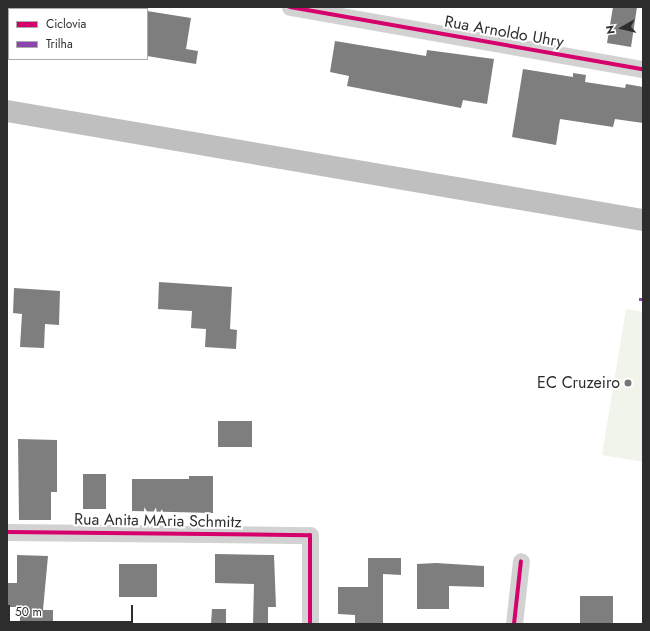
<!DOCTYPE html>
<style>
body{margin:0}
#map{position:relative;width:650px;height:631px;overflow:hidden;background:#fff;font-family:Jost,sans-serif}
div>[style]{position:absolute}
.green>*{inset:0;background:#f0f4eb}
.building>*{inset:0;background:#7e7e7e}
.minor>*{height:17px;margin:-8.5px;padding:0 8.5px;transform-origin:8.5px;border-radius:8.5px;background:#d2d2d2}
.highway>*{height:22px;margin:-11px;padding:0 11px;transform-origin:11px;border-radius:11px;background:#bfbfbf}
.quiet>*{height:3px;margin-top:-1.5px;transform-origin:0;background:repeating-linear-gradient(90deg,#8e44ad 0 6px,transparent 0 9px)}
.cycleway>*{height:4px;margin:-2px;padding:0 2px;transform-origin:2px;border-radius:2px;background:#d6006c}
.dots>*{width:11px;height:11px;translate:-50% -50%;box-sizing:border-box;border:2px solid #fff;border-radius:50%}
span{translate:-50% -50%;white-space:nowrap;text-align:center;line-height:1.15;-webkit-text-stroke:4px #fff;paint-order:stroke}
.street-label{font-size:16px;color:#2d2d2d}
.poi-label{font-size:16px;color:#2d2d2d}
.right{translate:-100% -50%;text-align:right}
.frame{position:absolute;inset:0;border:8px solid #2d2d2d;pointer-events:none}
.legend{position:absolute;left:8px;top:8px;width:140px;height:52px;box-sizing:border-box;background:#fff;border:1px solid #ababab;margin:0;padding:5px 7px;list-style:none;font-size:12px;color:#2d2d2d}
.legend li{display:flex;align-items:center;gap:8px;height:20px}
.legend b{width:20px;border:1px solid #ababab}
.north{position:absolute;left:602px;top:8px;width:40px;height:40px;-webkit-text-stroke:3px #fff;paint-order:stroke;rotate:262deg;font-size:11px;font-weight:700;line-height:16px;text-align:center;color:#2d2d2d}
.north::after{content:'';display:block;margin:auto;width:14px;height:18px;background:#2d2d2d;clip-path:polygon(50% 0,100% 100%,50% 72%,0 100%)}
.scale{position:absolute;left:8px;top:605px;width:125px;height:18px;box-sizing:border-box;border:2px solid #2d2d2d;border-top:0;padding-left:5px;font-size:12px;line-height:14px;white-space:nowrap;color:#2d2d2d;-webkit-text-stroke:3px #fff;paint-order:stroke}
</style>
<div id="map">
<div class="green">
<div style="clip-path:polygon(626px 309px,643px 312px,643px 462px,602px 455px)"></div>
</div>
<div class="building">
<div style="clip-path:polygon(613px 7px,637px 7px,631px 47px,607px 43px)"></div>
<div style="clip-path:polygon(147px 11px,191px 18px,186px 49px,198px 51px,196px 64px,147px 56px)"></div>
<div style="clip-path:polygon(335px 41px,426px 56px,427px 50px,494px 59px,487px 104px,463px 100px,461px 108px,347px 86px,349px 76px,330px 72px)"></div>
<div style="clip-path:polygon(523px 69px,573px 77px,573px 73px,586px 75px,585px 82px,625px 88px,626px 84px,643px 87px,643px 123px,615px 119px,613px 127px,560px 119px,556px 145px,512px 137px)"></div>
<div style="clip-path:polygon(159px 282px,232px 287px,230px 329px,237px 330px,236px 349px,205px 347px,206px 329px,191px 328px,192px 311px,158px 309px)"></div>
<div style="clip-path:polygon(14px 288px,60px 291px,59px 325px,45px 324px,44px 348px,20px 347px,22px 314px,13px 313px)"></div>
<div style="clip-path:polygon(218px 421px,252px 421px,252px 447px,218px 447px)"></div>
<div style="clip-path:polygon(18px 439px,57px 440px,57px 492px,51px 492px,51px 520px,19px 520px)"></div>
<div style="clip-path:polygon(83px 474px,106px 474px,106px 509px,83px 509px)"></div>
<div style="clip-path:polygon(189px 476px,213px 476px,213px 513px,132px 511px,132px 479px,189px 479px)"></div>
<div style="clip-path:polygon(215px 554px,274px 555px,276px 607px,268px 607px,268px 624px,253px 624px,254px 584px,215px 583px)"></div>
<div style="clip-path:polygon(17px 555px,48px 556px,43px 610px,53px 610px,53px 624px,20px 624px,20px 607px,7px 607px,7px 583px,17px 583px)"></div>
<div style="clip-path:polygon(368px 558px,401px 558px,401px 575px,383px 574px,383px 624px,355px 624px,355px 615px,338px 614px,338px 587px,368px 587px)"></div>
<div style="clip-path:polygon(436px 563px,484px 566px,484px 587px,449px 586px,449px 609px,417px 609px,417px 564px)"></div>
<div style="clip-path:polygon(119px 564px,157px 564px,157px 597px,119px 597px)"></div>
<div style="clip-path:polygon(580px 596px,613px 596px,613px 624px,580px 624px)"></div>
<div style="clip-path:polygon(212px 609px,226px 609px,226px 624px,211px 624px)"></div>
</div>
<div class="minor">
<div style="left:290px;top:7px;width:358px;rotate:10deg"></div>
<div style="left:7px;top:532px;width:303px;rotate:0.6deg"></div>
<div style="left:310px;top:535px;width:89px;rotate:90deg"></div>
<div style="left:514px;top:624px;width:63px;rotate:-83.7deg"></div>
</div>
<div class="highway">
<div style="left:7px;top:111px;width:645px;rotate:9.73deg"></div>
</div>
<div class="quiet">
<div style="left:639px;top:299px;width:4px"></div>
</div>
<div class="cycleway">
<div style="left:290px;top:7px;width:358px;rotate:10deg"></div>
<div style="left:7px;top:532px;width:303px;rotate:0.6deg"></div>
<div style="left:310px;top:535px;width:89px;rotate:90deg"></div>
<div style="left:514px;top:624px;width:63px;rotate:-83.7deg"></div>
</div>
<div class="dots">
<div style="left:628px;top:383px;background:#767676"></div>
</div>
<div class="street-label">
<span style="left:504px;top:32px;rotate:10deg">Rua Arnoldo Uhry</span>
<span style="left:158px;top:521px;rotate:1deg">Rua Anita MAria Schmitz</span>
</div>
<div class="poi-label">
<span class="right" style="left:620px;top:383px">EC Cruzeiro</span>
</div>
<div class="frame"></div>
<ul class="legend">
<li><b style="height:5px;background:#d6006c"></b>Ciclovia</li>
<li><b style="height:5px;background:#8e44ad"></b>Trilha</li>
</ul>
<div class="north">N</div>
<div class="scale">50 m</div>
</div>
